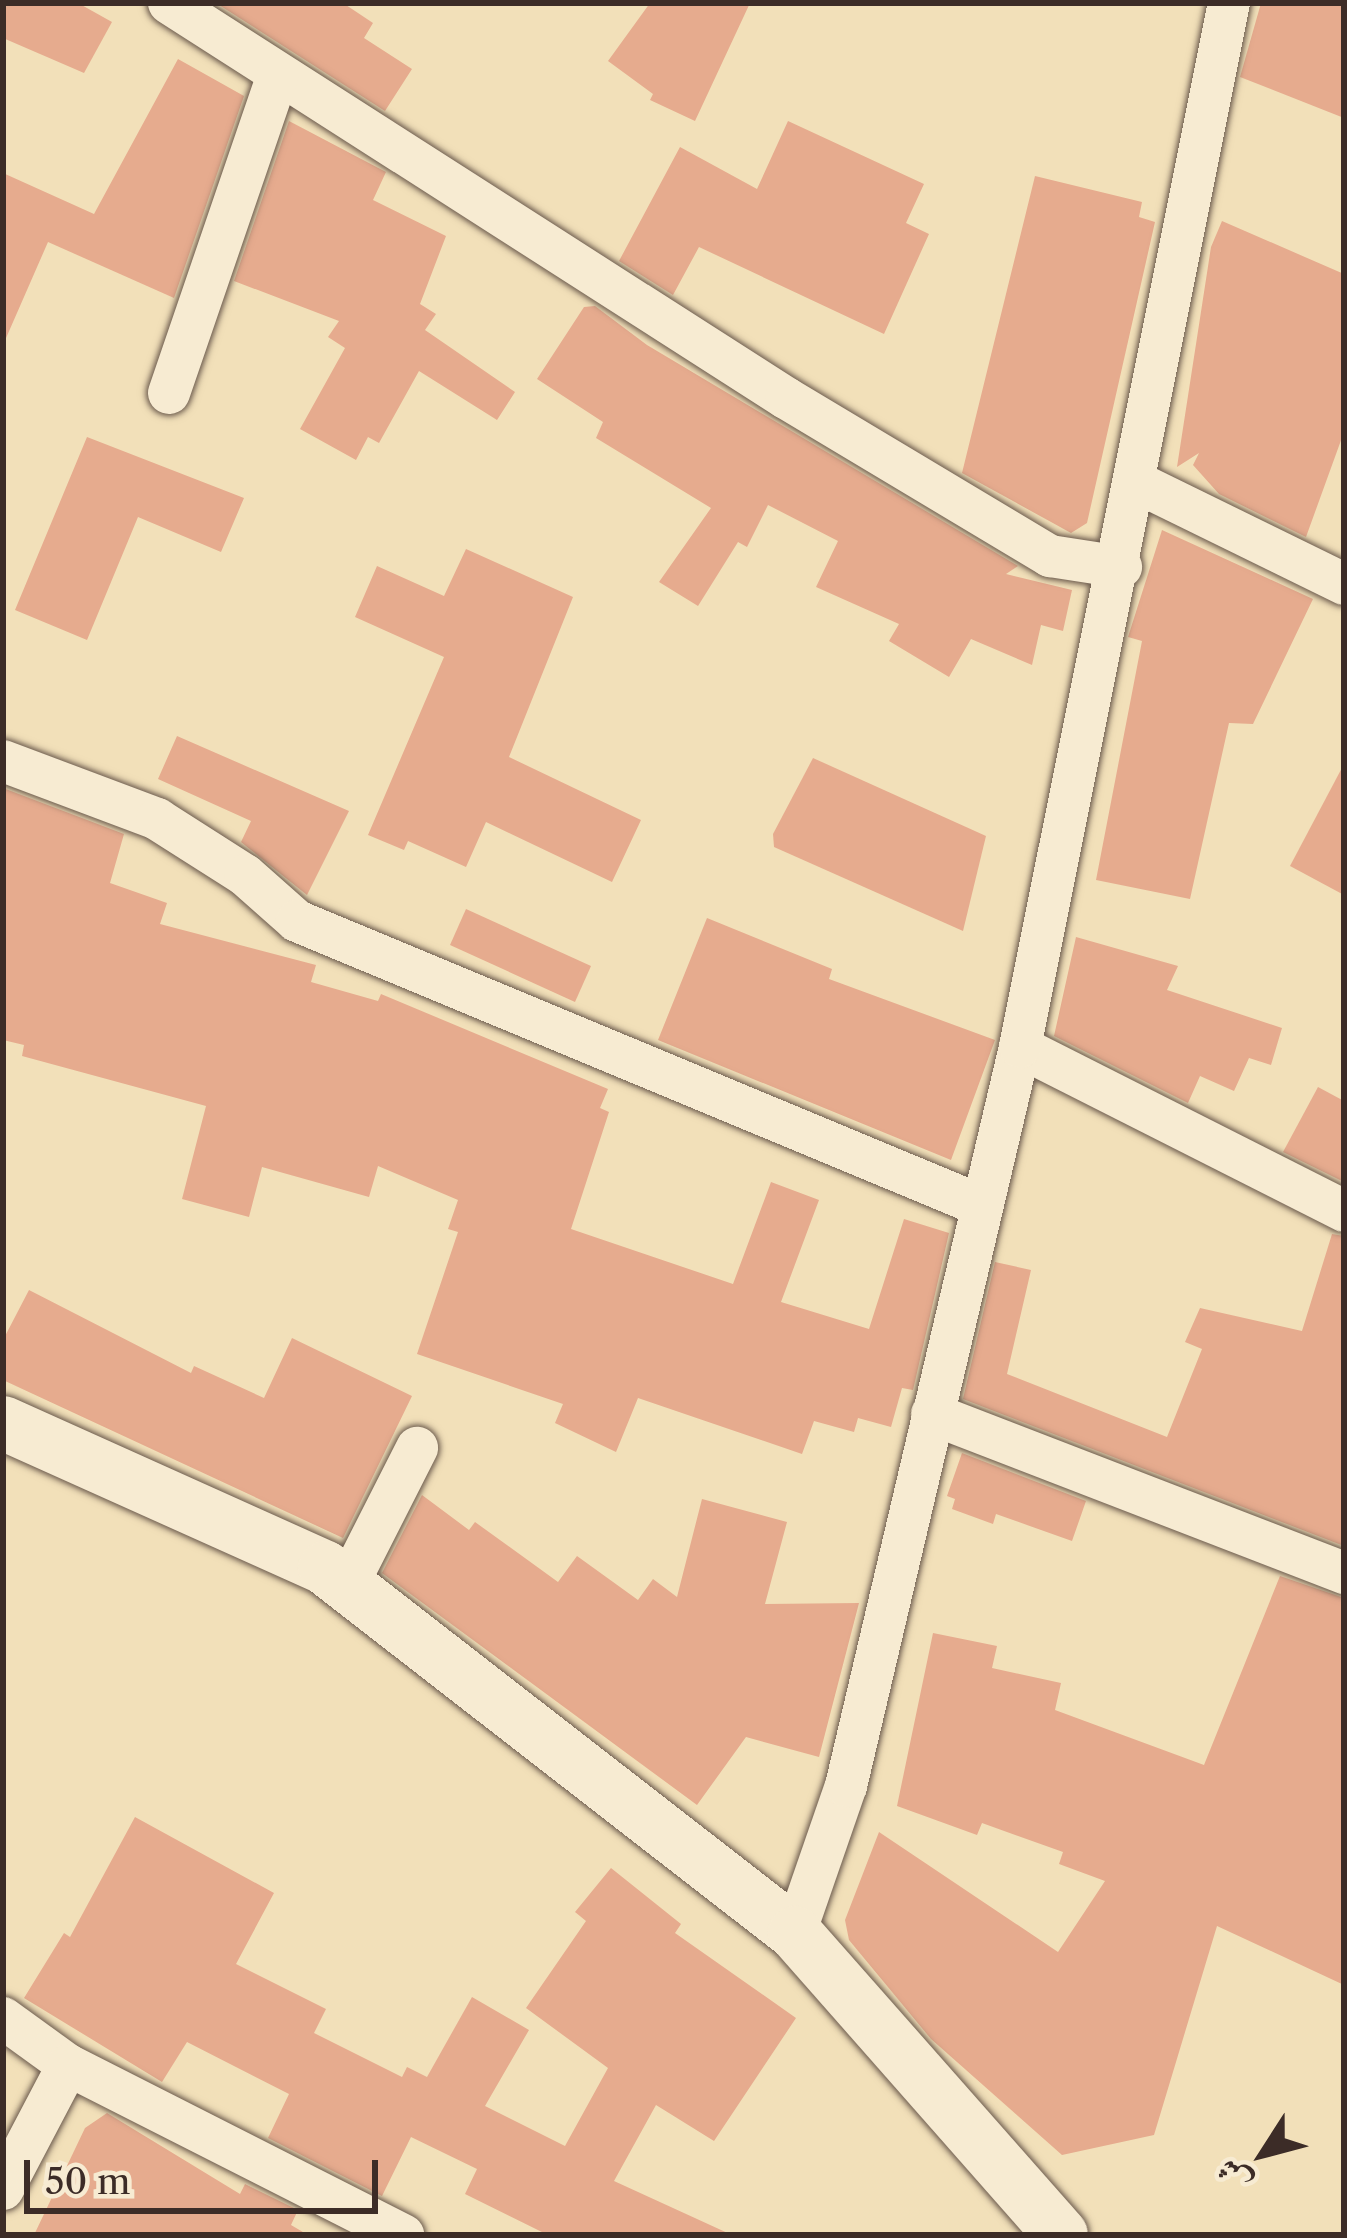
<!DOCTYPE html>
<meta charset="utf-8">
<style>
body{margin:0}
#map{position:relative;width:1347px;height:2238px;overflow:hidden;background:#f2e0b9;font-family:"Libre Caslon Text",Amiri,serif}
div>[style]{position:absolute}
.building>*{inset:0;background:#e6ab8e}
.roads{filter:drop-shadow(0 0 3px #6a594c) drop-shadow(0 0 3px #6a594c)}
.minor>*{height:42px;margin:-21px;padding:0 21px;transform-origin:21px;border-radius:21px;background:#f7ebd2}
.tertiary>*{height:54px;margin:-27px;padding:0 27px;transform-origin:27px;border-radius:27px;background:#f7ebd2}
span{translate:-50% -50%;white-space:nowrap;text-align:center;line-height:1.15;-webkit-text-stroke:10px #f7ebd2;paint-order:stroke}
.frame{position:absolute;inset:0;border:6px solid #3c2c27;pointer-events:none}
.north{position:absolute;left:1203px;top:2094px;width:120px;height:120px;-webkit-text-stroke:9px #f7ebd2;paint-order:stroke;rotate:234deg;font-size:33px;font-weight:700;line-height:48px;text-align:center;color:#3c2c27}
.north::after{content:'';display:block;margin:auto;width:42px;height:54px;background:#3c2c27;clip-path:polygon(50% 0,100% 100%,50% 72%,0 100%)}
.scale{position:absolute;left:24px;top:2160px;width:354px;height:54px;box-sizing:border-box;border:6px solid #3c2c27;border-top:0;padding-left:15px;font-size:36px;line-height:42px;white-space:nowrap;color:#3c2c27;-webkit-text-stroke:9px #f7ebd2;paint-order:stroke}
</style>
<div id="map">
<div class="building">
<div style="clip-path:polygon(3px 3px,78px 3px,112px 22px,84px 73px,3px 38px)"></div>
<div style="clip-path:polygon(216px 3px,343px 3px,373px 23px,364px 38px,412px 69px,385px 111px)"></div>
<div style="clip-path:polygon(650px 3px,750px 3px,695px 121px,650px 100px,653px 94px,608px 61px)"></div>
<div style="clip-path:polygon(1261px 3px,1344px 3px,1344px 118px,1240px 77px)"></div>
<div style="clip-path:polygon(178px 59px,244px 96px,174px 298px,48px 242px,3px 345px,3px 173px,94px 214px)"></div>
<div style="clip-path:polygon(289px 121px,386px 172px,373px 200px,446px 236px,420px 304px,436px 314px,425px 330px,515px 392px,497px 420px,419px 371px,379px 443px,368px 437px,356px 460px,300px 429px,345px 348px,328px 337px,339px 321px,234px 281px)"></div>
<div style="clip-path:polygon(788px 121px,924px 184px,906px 223px,929px 234px,884px 334px,699px 247px,673px 295px,619px 261px,680px 147px,757px 189px)"></div>
<div style="clip-path:polygon(1035px 176px,1142px 202px,1139px 217px,1155px 222px,1087px 523px,1071px 533px,962px 473px)"></div>
<div style="clip-path:polygon(1222px 221px,1344px 274px,1344px 432px,1306px 537px,1219px 494px,1193px 465px,1199px 453px,1177px 467px,1211px 247px)"></div>
<div style="clip-path:polygon(595px 306px,647px 345px,1018px 566px,1006px 574px,1072px 590px,1063px 631px,1041px 625px,1032px 665px,971px 639px,949px 677px,889px 641px,899px 624px,816px 587px,838px 541px,768px 505px,747px 547px,738px 542px,698px 606px,659px 582px,711px 508px,596px 438px,603px 422px,537px 379px,584px 307px)"></div>
<div style="clip-path:polygon(87px 437px,244px 498px,221px 552px,138px 517px,87px 640px,15px 610px)"></div>
<div style="clip-path:polygon(1162px 530px,1313px 599px,1253px 724px,1229px 723px,1190px 899px,1096px 880px,1142px 641px,1128px 637px)"></div>
<div style="clip-path:polygon(466px 549px,573px 597px,509px 757px,641px 820px,612px 882px,486px 822px,466px 867px,408px 841px,404px 850px,368px 835px,444px 657px,355px 617px,377px 566px,444px 596px)"></div>
<div style="clip-path:polygon(177px 736px,349px 811px,307px 895px,241px 842px,251px 821px,158px 779px)"></div>
<div style="clip-path:polygon(813px 758px,986px 836px,963px 931px,774px 847px,773px 834px)"></div>
<div style="clip-path:polygon(1344px 764px,1344px 895px,1290px 866px)"></div>
<div style="clip-path:polygon(3px 788px,124px 834px,110px 883px,167px 903px,160px 924px,316px 965px,311px 982px,378px 1001px,381px 994px,608px 1089px,600px 1108px,609px 1112px,571px 1229px,733px 1284px,771px 1182px,819px 1200px,781px 1302px,869px 1329px,904px 1219px,949px 1233px,913px 1390px,902px 1388px,891px 1427px,858px 1418px,854px 1432px,814px 1421px,802px 1454px,638px 1398px,616px 1452px,555px 1423px,563px 1404px,417px 1354px,458px 1232px,448px 1229px,458px 1200px,378px 1166px,369px 1197px,262px 1167px,249px 1217px,182px 1199px,206px 1106px,22px 1056px,24px 1045px,3px 1040px)"></div>
<div style="clip-path:polygon(466px 909px,591px 966px,575px 1002px,450px 945px)"></div>
<div style="clip-path:polygon(707px 918px,832px 969px,829px 979px,995px 1040px,951px 1160px,658px 1040px)"></div>
<div style="clip-path:polygon(1076px 937px,1178px 966px,1167px 990px,1282px 1028px,1271px 1065px,1249px 1058px,1234px 1091px,1200px 1076px,1188px 1103px,1054px 1036px)"></div>
<div style="clip-path:polygon(1318px 1087px,1344px 1101px,1344px 1182px,1283px 1152px)"></div>
<div style="clip-path:polygon(1332px 1234px,1344px 1236px,1344px 1546px,963px 1399px,995px 1262px,1031px 1270px,1007px 1374px,1167px 1437px,1202px 1349px,1185px 1342px,1200px 1308px,1302px 1331px)"></div>
<div style="clip-path:polygon(29px 1290px,191px 1373px,194px 1366px,264px 1398px,292px 1338px,412px 1396px,343px 1538px,3px 1380px,3px 1340px)"></div>
<div style="clip-path:polygon(962px 1453px,1086px 1501px,1072px 1541px,996px 1514px,993px 1524px,952px 1509px,955px 1499px,947px 1496px)"></div>
<div style="clip-path:polygon(422px 1495px,469px 1530px,475px 1522px,558px 1582px,577px 1556px,638px 1600px,653px 1579px,677px 1597px,702px 1499px,787px 1522px,765px 1604px,859px 1603px,819px 1757px,746px 1737px,697px 1805px,382px 1573px)"></div>
<div style="clip-path:polygon(1280px 1576px,1344px 1598px,1344px 1985px,1217px 1926px,1154px 2135px,1062px 2155px,931px 2039px,849px 1940px,845px 1920px,879px 1832px,1058px 1952px,1105px 1881px,1059px 1864px,1063px 1852px,982px 1823px,977px 1835px,897px 1806px,933px 1633px,997px 1646px,992px 1668px,1061px 1683px,1055px 1710px,1204px 1765px)"></div>
<div style="clip-path:polygon(135px 1817px,274px 1893px,236px 1964px,326px 2009px,314px 2033px,402px 2077px,407px 2067px,427px 2077px,472px 1997px,529px 2030px,485px 2106px,565px 2146px,608px 2068px,526px 2008px,586px 1921px,575px 1912px,611px 1868px,681px 1924px,675px 1933px,796px 2018px,714px 2141px,656px 2105px,614px 2181px,732px 2235px,548px 2235px,465px 2194px,477px 2169px,411px 2137px,382px 2196px,268px 2138px,289px 2094px,187px 2042px,162px 2082px,24px 1998px,64px 1933px,70px 1937px)"></div>
<div style="clip-path:polygon(107px 2113px,240px 2194px,245px 2184px,298px 2210px,291px 2225px,308px 2235px,34px 2235px,85px 2128px)"></div>
</div>
<div class="roads">
<div class="minor">
<div style="left:169px;top:3px;width:733px;rotate:32.63deg"></div>
<div style="left:786px;top:398px;width:308px;rotate:30.9deg"></div>
<div style="left:1050px;top:556px;width:72px;rotate:8.8deg"></div>
<div style="left:169px;top:393px;width:334px;rotate:-71.1deg"></div>
<div style="left:1138px;top:483px;width:229px;rotate:26.1deg"></div>
<div style="left:3px;top:761px;width:165px;rotate:20.6deg"></div>
<div style="left:157px;top:819px;width:104px;rotate:32.5deg"></div>
<div style="left:245px;top:875px;width:69px;rotate:41.5deg"></div>
<div style="left:297px;top:921px;width:742px;rotate:22.59deg"></div>
<div style="left:1020px;top:1047px;width:363px;rotate:26.8deg"></div>
<div style="left:932px;top:1414px;width:442px;rotate:21.1deg"></div>
<div style="left:347px;top:1586px;width:155px;rotate:-63.1deg"></div>
<div style="left:795px;top:1933px;width:156px;rotate:-70.9deg"></div>
<div style="left:846px;top:1786px;width:759px;rotate:-76.75deg"></div>
<div style="left:1020px;top:1047px;width:1065px;rotate:-78.68deg"></div>
<div style="left:3px;top:2018px;width:80px;rotate:35.9deg"></div>
<div style="left:68px;top:2065px;width:376px;rotate:26.9deg"></div>
<div style="left:3px;top:2189px;width:140px;rotate:-62.3deg"></div>
</div>
<div class="tertiary">
<div style="left:3px;top:1423px;width:353px;rotate:24.2deg"></div>
<div style="left:325px;top:1568px;width:595px;rotate:37.83deg"></div>
<div style="left:795px;top:1933px;width:402px;rotate:48.6deg"></div>
</div>
</div>
<div class="frame"></div>
<div class="north">ش</div>
<div class="scale">50 m</div>
</div>
